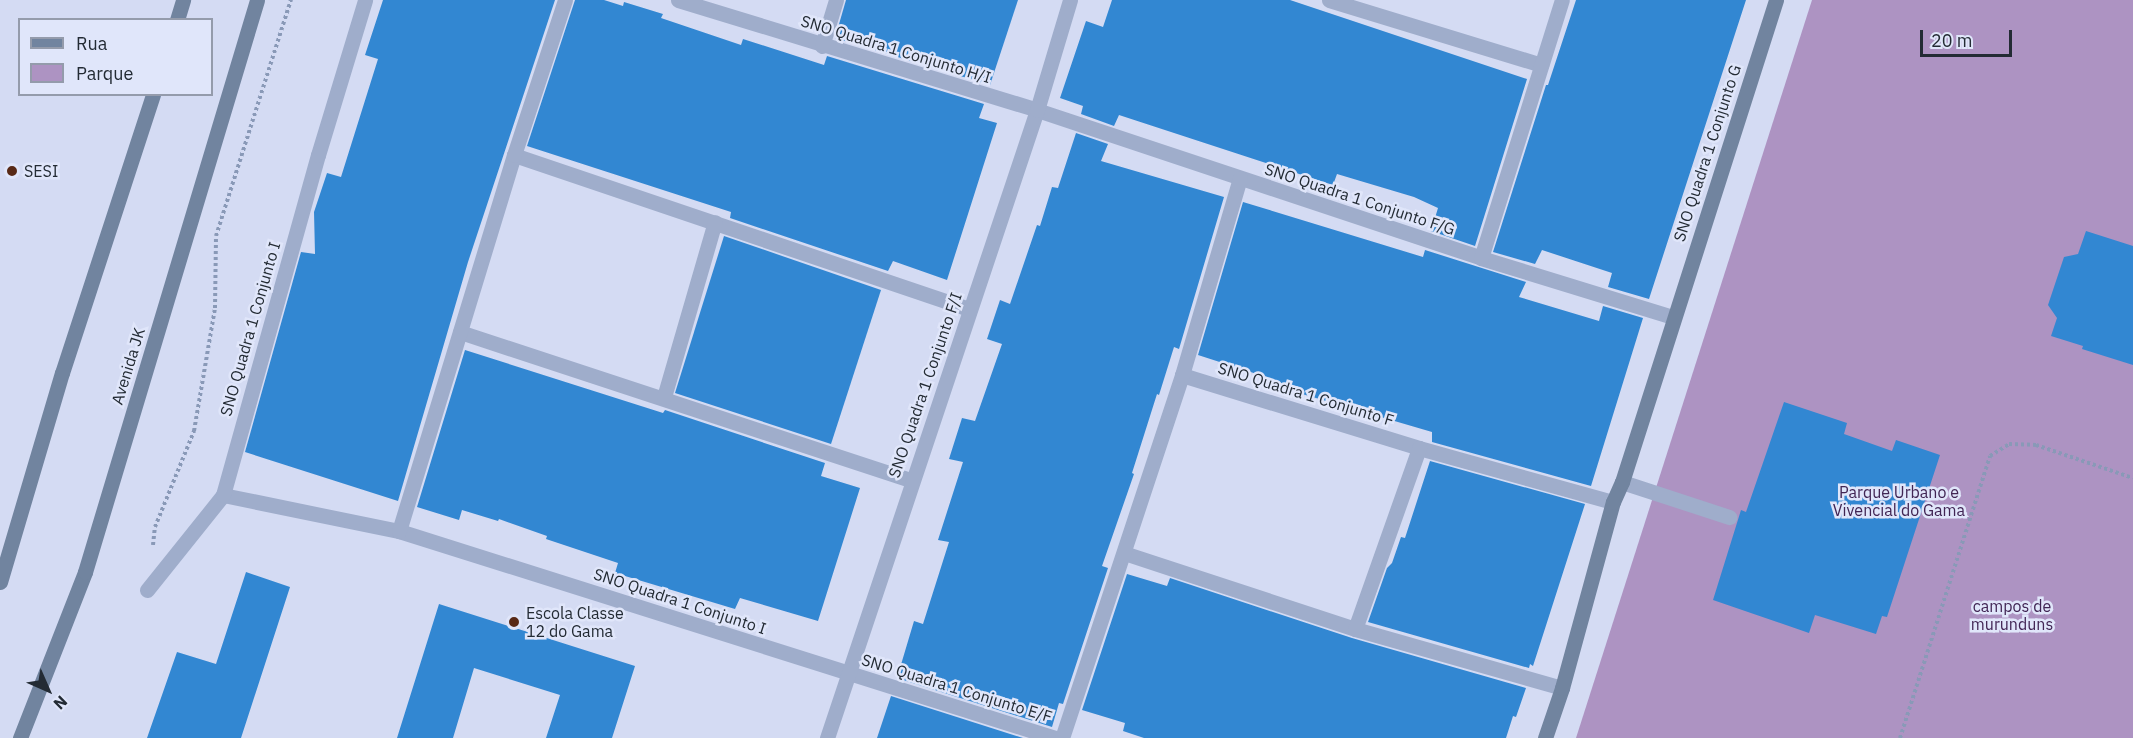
<!DOCTYPE html>
<style>
body{margin:0}
#map{position:relative;width:2133px;height:738px;overflow:hidden;background:#d4dbf3;font-family:"IBM Plex Sans",sans-serif}
div>[style]{position:absolute}
.green>*{inset:0;background:#ad93c2}
.building>*{inset:0;background:#3287d2}
.path>*{height:4px;margin-top:-2px;transform-origin:0;background:repeating-linear-gradient(90deg,#8999b7 0 3px,transparent 0 6px)}
.street>*{height:15px;margin:-7.5px;padding:0 7.5px;transform-origin:7.5px;border-radius:7.5px;background:#9fadcb}
.secondary>*{height:15px;margin:-7.5px;padding:0 7.5px;transform-origin:7.5px;border-radius:7.5px;background:#71849f}
.dots>*{width:16px;height:16px;translate:-50% -50%;box-sizing:border-box;border:3px solid #e0e6fa;border-radius:50%}
span{translate:-50% -50%;white-space:nowrap;text-align:center;line-height:1.15;-webkit-text-stroke:5px #e0e6fa;paint-order:stroke}
.street-label{font-size:16px;color:#232b34}
.poi-label{font-size:16px;color:#232b34}
.left{translate:0 -50%;text-align:left}
.park-label{font-size:16px;color:#412554}
.legend{position:absolute;left:18px;top:18px;width:195px;height:78px;box-sizing:border-box;background:#e0e6fa;border:2px solid #949bab;margin:0;padding:8px 10px;list-style:none;font-size:18px;color:#232b34}
.legend li{display:flex;align-items:center;gap:12px;height:30px}
.legend b{width:30px;border:2px solid #949bab}
.north{position:absolute;left:18px;top:660px;width:60px;height:60px;-webkit-text-stroke:4px #e0e6fa;paint-order:stroke;rotate:135deg;font-size:16px;font-weight:700;line-height:24px;text-align:center;color:#232b34}
.north::after{content:'';display:block;margin:auto;width:21px;height:27px;background:#232b34;clip-path:polygon(50% 0,100% 100%,50% 72%,0 100%)}
.scale{position:absolute;left:1920px;top:30px;width:92px;height:27px;box-sizing:border-box;border:3px solid #232b34;border-top:0;padding-left:8px;font-size:18px;line-height:21px;white-space:nowrap;color:#232b34;-webkit-text-stroke:4px #e0e6fa;paint-order:stroke}
</style>
<div id="map">
<div class="green">
<div style="clip-path:polygon(1812px 0,2133px 0,2133px 738px,1576px 738px)"></div>
</div>
<div class="building">
<div style="clip-path:polygon(383px 0,555px 0,468px 262px,398px 501px,245px 452px,301px 252px,315px 254px,314px 212px,327px 173px,341px 177px,378px 59px,365px 55px)"></div>
<div style="clip-path:polygon(575px 0,604px 0,623px 6px,624px 2px,663px 14px,661px 18px,741px 45px,743px 39px,824px 65px,827px 56px,984px 104px,979px 118px,997px 123px,947px 280px,893px 261px,888px 271px,730px 218px,731px 212px,527px 146px)"></div>
<div style="clip-path:polygon(846px 0,1018px 0,990px 85px,835px 38px)"></div>
<div style="clip-path:polygon(1112px 0,1290px 0,1527px 79px,1475px 246px,1431px 231px,1438px 208px,1414px 197px,1337px 174px,1333px 185px,1119px 115px,1114px 126px,1081px 114px,1083px 106px,1060px 98px,1086px 21px,1103px 27px)"></div>
<div style="clip-path:polygon(1576px 0,1746px 0,1649px 299px,1608px 287px,1612px 273px,1542px 250px,1535px 264px,1493px 252px,1546px 85px,1548px 85px)"></div>
<div style="clip-path:polygon(1076px 133px,1108px 144px,1101px 161px,1224px 197px,1179px 349px,1174px 347px,1159px 395px,1157px 394px,1132px 473px,1134px 474px,1102px 566px,1108px 568px,1063px 704px,1059px 703px,1052px 727px,897px 678px,914px 621px,923px 624px,949px 542px,938px 540px,963px 462px,949px 459px,962px 418px,975px 421px,1002px 344px,987px 339px,1000px 300px,1010px 304px,1037px 225px,1040px 226px,1052px 187px,1058px 188px)"></div>
<div style="clip-path:polygon(1243px 202px,1423px 257px,1425px 250px,1526px 282px,1519px 297px,1599px 321px,1603px 306px,1643px 318px,1591px 486px,1432px 442px,1432px 432px,1275px 386px,1276px 384px,1262px 379px,1263px 376px,1198px 355px)"></div>
<div style="clip-path:polygon(2086px 231px,2133px 246px,2133px 365px,2082px 349px,2083px 346px,2051px 336px,2057px 318px,2048px 305px,2064px 257px,2078px 254px)"></div>
<div style="clip-path:polygon(724px 236px,881px 290px,831px 444px,675px 393px)"></div>
<div style="clip-path:polygon(465px 350px,663px 413px,665px 410px,825px 463px,821px 476px,860px 488px,818px 621px,740px 598px,735px 609px,615px 573px,618px 563px,546px 539px,547px 536px,499px 519px,498px 521px,462px 510px,459px 520px,417px 507px)"></div>
<div style="clip-path:polygon(1784px 402px,1847px 423px,1844px 434px,1892px 451px,1896px 440px,1940px 455px,1887px 617px,1882px 616px,1876px 634px,1815px 615px,1809px 633px,1713px 600px,1741px 510px,1746px 512px)"></div>
<div style="clip-path:polygon(1430px 461px,1585px 504px,1533px 666px,1530px 664px,1529px 668px,1368px 622px,1387px 568px,1392px 563px,1401px 537px,1405px 538px)"></div>
<div style="clip-path:polygon(246px 572px,290px 587px,241px 738px,147px 738px,177px 652px,216px 664px)"></div>
<div style="clip-path:polygon(1127px 574px,1167px 586px,1170px 578px,1352px 638px,1526px 688px,1516px 717px,1513px 716px,1506px 738px,1144px 738px,1123px 731px,1125px 723px,1082px 710px)"></div>
<div style="clip-path:polygon(439px 604px,635px 666px,612px 738px,546px 738px,560px 695px,474px 668px,453px 738px,397px 738px)"></div>
<div style="clip-path:polygon(891px 696px,1023px 738px,877px 738px)"></div>
</div>
<div class="path">
<div style="left:153px;top:545px;width:18px;rotate:-84deg"></div>
<div style="left:155px;top:527px;width:104px;rotate:-67.9deg"></div>
<div style="left:194px;top:431px;width:125px;rotate:-80.3deg"></div>
<div style="left:215px;top:308px;width:72px;rotate:-89.2deg"></div>
<div style="left:216px;top:236px;width:248px;rotate:-72.4deg"></div>
<div style="left:1900px;top:738px;width:296px;rotate:-72.3deg"></div>
<div style="left:1990px;top:456px;width:22px;rotate:-32deg"></div>
<div style="left:2009px;top:444px;width:27px;rotate:2deg"></div>
<div style="left:2036px;top:445px;width:102px;rotate:18.8deg"></div>
</div>
<div class="street">
<div style="left:678px;top:0;width:375px;rotate:17deg"></div>
<div style="left:1037px;top:110px;width:468px;rotate:18.4deg"></div>
<div style="left:1481px;top:258px;width:201px;rotate:17.1deg"></div>
<div style="left:1329px;top:0;width:222px;rotate:17deg"></div>
<div style="left:822px;top:46px;width:48px;rotate:-73.1deg"></div>
<div style="left:514px;top:155px;width:480px;rotate:18.7deg"></div>
<div style="left:1481px;top:258px;width:270px;rotate:-72.6deg"></div>
<div style="left:460px;top:332px;width:476px;rotate:18.2deg"></div>
<div style="left:1182px;top:375px;width:248px;rotate:17.1deg"></div>
<div style="left:1419px;top:448px;width:201px;rotate:15.6deg"></div>
<div style="left:664px;top:397px;width:182px;rotate:-73.8deg"></div>
<div style="left:1622px;top:482px;width:113px;rotate:18.1deg"></div>
<div style="left:223px;top:495px;width:180px;rotate:11.6deg"></div>
<div style="left:399px;top:531px;width:688px;rotate:17.51deg"></div>
<div style="left:399px;top:531px;width:393px;rotate:-73deg"></div>
<div style="left:514px;top:155px;width:163px;rotate:-71.8deg"></div>
<div style="left:1124px;top:553px;width:243px;rotate:18.2deg"></div>
<div style="left:1355px;top:629px;width:215px;rotate:15.9deg"></div>
<div style="left:147px;top:590px;width:122px;rotate:-51.3deg"></div>
<div style="left:223px;top:495px;width:353px;rotate:-74.4deg"></div>
<div style="left:318px;top:155px;width:162px;rotate:-73.1deg"></div>
<div style="left:1355px;top:629px;width:192px;rotate:-70.5deg"></div>
<div style="left:827px;top:738px;width:662px;rotate:-71.51deg"></div>
<div style="left:1037px;top:110px;width:115px;rotate:-73.3deg"></div>
<div style="left:1062px;top:738px;width:382px;rotate:-71.7deg"></div>
<div style="left:1182px;top:375px;width:205px;rotate:-73.6deg"></div>
</div>
<div class="secondary">
<div style="left:177px;top:20px;width:21px;rotate:-73deg"></div>
<div style="left:0;top:582px;width:218px;rotate:-73.5deg"></div>
<div style="left:62px;top:373px;width:293px;rotate:-71.9deg"></div>
<div style="left:20px;top:738px;width:178px;rotate:-68.6deg"></div>
<div style="left:85px;top:572px;width:597px;rotate:-73.26deg"></div>
<div style="left:1545px;top:738px;width:53px;rotate:-71.2deg"></div>
<div style="left:1562px;top:688px;width:193px;rotate:-74.7deg"></div>
<div style="left:1613px;top:502px;width:22px;rotate:-66deg"></div>
<div style="left:1622px;top:482px;width:506px;rotate:-72.28deg"></div>
</div>
<div class="dots">
<div style="left:12px;top:171px;background:#582916"></div>
<div style="left:514px;top:622px;background:#582916"></div>
</div>
<div class="street-label">
<span style="left:896px;top:49px;rotate:17deg">SNO Quadra 1 Conjunto H/I</span>
<span style="left:1707px;top:153px;rotate:-72deg">SNO Quadra 1 Conjunto G</span>
<span style="left:1360px;top:199px;rotate:18deg">SNO Quadra 1 Conjunto F/G</span>
<span style="left:250px;top:329px;rotate:-74deg">SNO Quadra 1 Conjunto I</span>
<span style="left:128px;top:366px;rotate:-73deg">Avenida JK</span>
<span style="left:925px;top:385px;rotate:-71deg">SNO Quadra 1 Conjunto F/I</span>
<span style="left:1306px;top:394px;rotate:17deg">SNO Quadra 1 Conjunto F</span>
<span style="left:680px;top:601px;rotate:18deg">SNO Quadra 1 Conjunto I</span>
<span style="left:957px;top:688px;rotate:17deg">SNO Quadra 1 Conjunto E/F</span>
</div>
<div class="poi-label">
<span class="left" style="left:24px;top:171px">SESI</span>
<span class="left" style="left:526px;top:622px">Escola Classe<br>12 do Gama</span>
</div>
<div class="park-label">
<span style="left:1899px;top:501px">Parque Urbano e<br>Vivencial do Gama</span>
<span style="left:2012px;top:615px">campos de<br>murunduns</span>
</div>
<ul class="legend">
<li><b style="height:8px;background:#71849f"></b>Rua</li>
<li><b style="height:16px;background:#ad93c2"></b>Parque</li>
</ul>
<div class="north">N</div>
<div class="scale">20 m</div>
</div>
